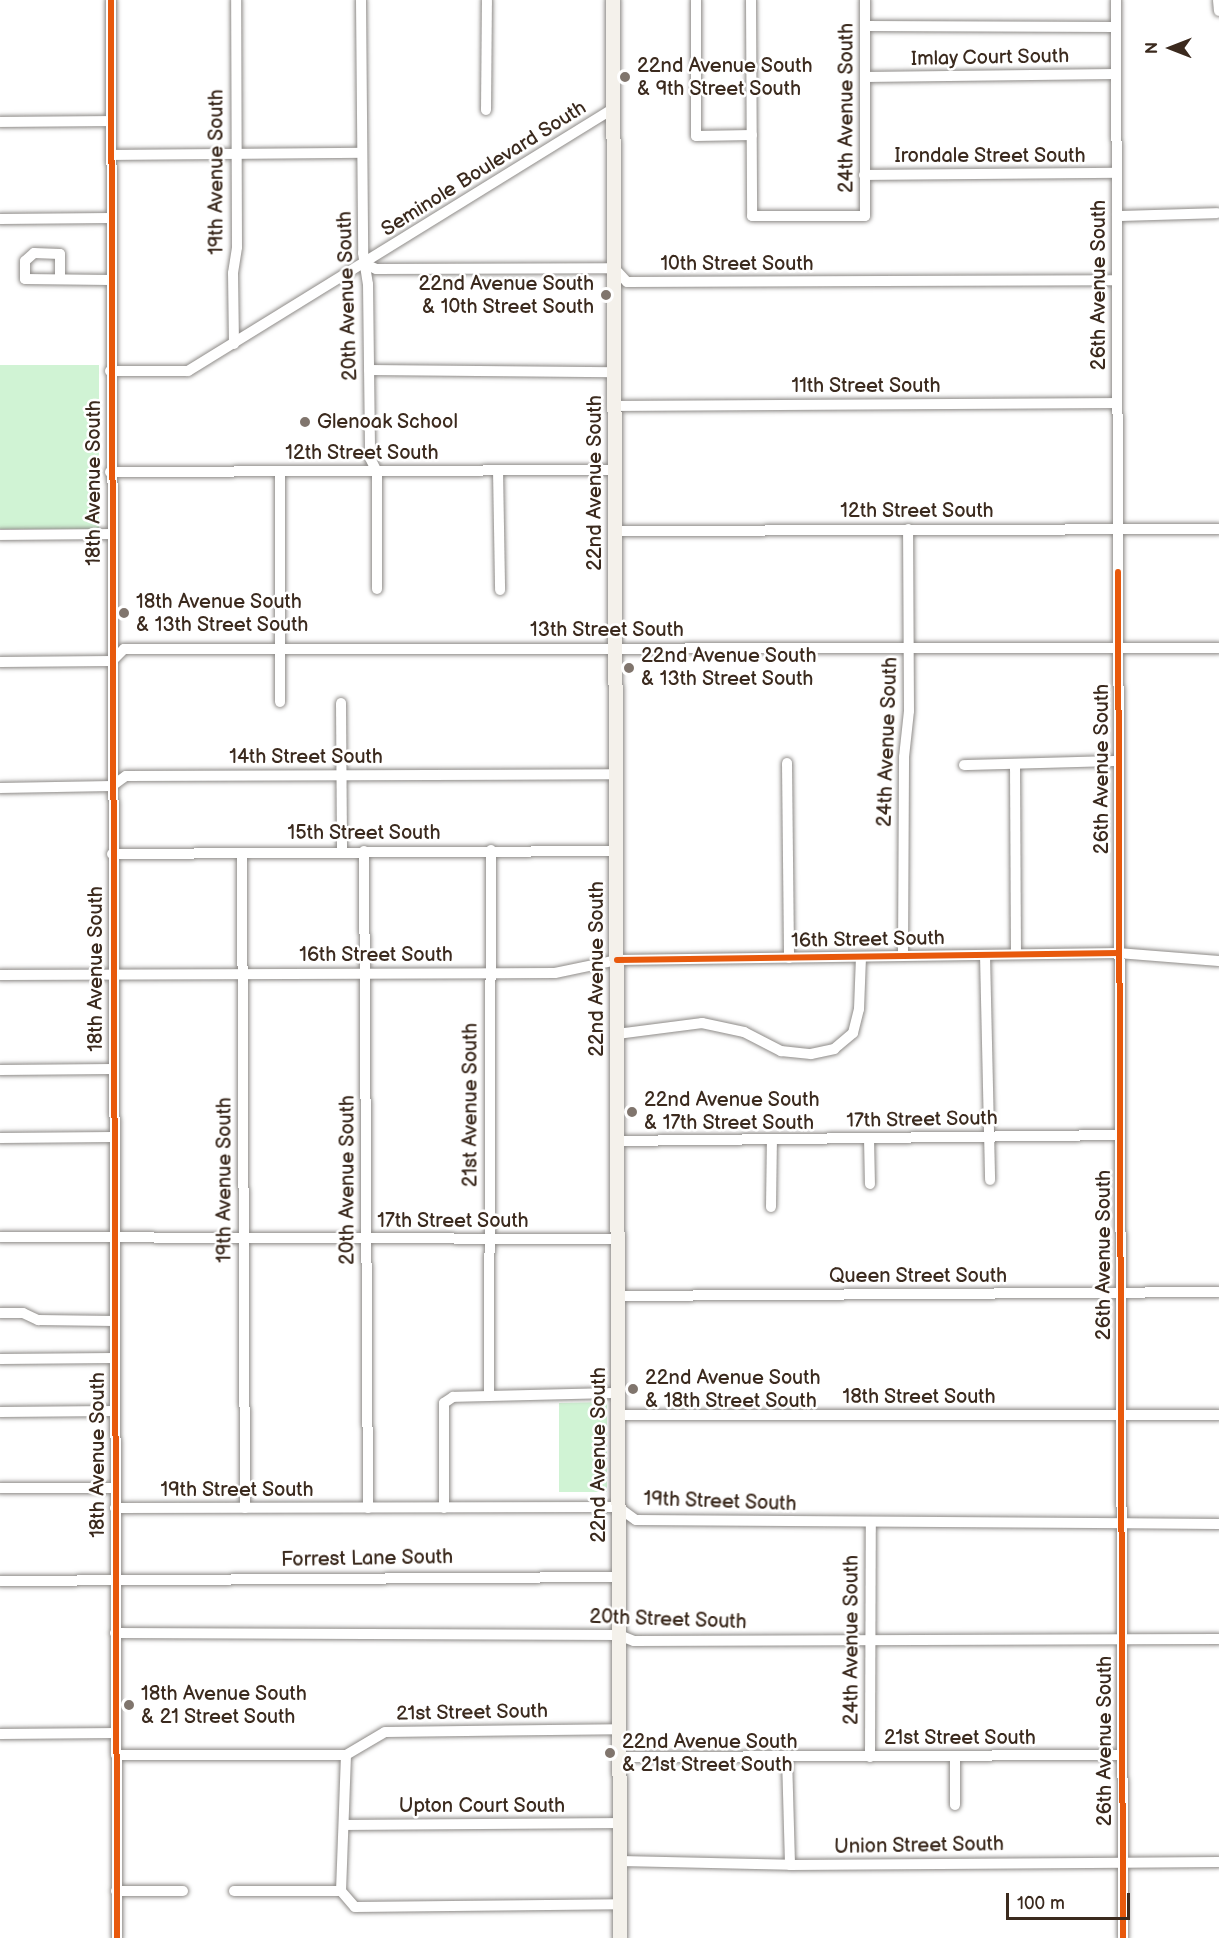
<!DOCTYPE html>
<style>
body{margin:0}
#map{position:relative;width:1219px;height:1938px;overflow:hidden;background:#fff;font-family:"Balsamiq Sans",sans-serif}
div>[style]{position:absolute}
.green>*{inset:0;background:#d0f3d4}
.roads{filter:drop-shadow(0 0 2px #8e8b88) drop-shadow(0 0 2px #8e8b88)}
.minor>*{height:10px;margin:-5px;padding:0 5px;transform-origin:5px;border-radius:5px;background:#fff}
.major>*{height:14px;margin:-7px;padding:0 7px;transform-origin:7px;border-radius:7px;background:#f4f1eb}
.cycleway>*{height:6px;margin:-3px;padding:0 3px;transform-origin:3px;border-radius:3px;background:#e8590c}
.dots>*{width:16px;height:16px;translate:-50% -50%;box-sizing:border-box;border:3px solid #fff;border-radius:50%}
span{translate:-50% -50%;white-space:nowrap;text-align:center;line-height:1.15;-webkit-text-stroke:5px #fff;paint-order:stroke}
.street-label{font-size:20px;color:#3b2a1e}
.poi-label{font-size:20px;color:#3b2a1e}
.left{translate:0 -50%;text-align:left}
.right{translate:-100% -50%;text-align:right}
.north{position:absolute;left:1141px;top:18px;width:60px;height:60px;-webkit-text-stroke:4px #fff;paint-order:stroke;rotate:270deg;font-size:16px;font-weight:700;line-height:24px;text-align:center;color:#3b2a1e}
.north::after{content:'';display:block;margin:auto;width:21px;height:27px;background:#3b2a1e;clip-path:polygon(50% 0,100% 100%,50% 72%,0 100%)}
.scale{position:absolute;left:1006px;top:1893px;width:124px;height:27px;box-sizing:border-box;border:3px solid #3b2a1e;border-top:0;padding-left:8px;font-size:18px;line-height:21px;white-space:nowrap;color:#3b2a1e;-webkit-text-stroke:4px #fff;paint-order:stroke}
</style>
<div id="map">
<div class="green">
<div style="clip-path:polygon(0 365px,99px 365px,99px 529px,0 529px)"></div>
<div style="clip-path:polygon(607px 1402px,607px 1492px,559px 1492px,559px 1403px)"></div>
</div>
<div class="roads">
<div class="minor">
<div style="left:111px;top:0;width:1938px;rotate:89.82deg"></div>
<div style="left:361px;top:0;width:253px;rotate:89.5deg"></div>
<div style="left:363px;top:253px;width:31px;rotate:81deg"></div>
<div style="left:368px;top:284px;width:174px;rotate:89.3deg"></div>
<div style="left:370px;top:458px;width:16px;rotate:63deg"></div>
<div style="left:377px;top:472px;width:117px;rotate:90deg"></div>
<div style="left:696px;top:0;width:136px;rotate:90deg"></div>
<div style="left:696px;top:136px;width:56px;rotate:-1deg"></div>
<div style="left:751px;top:0;width:216px;rotate:89.7deg"></div>
<div style="left:752px;top:216px;width:113px"></div>
<div style="left:865px;top:216px;width:216px;rotate:-90deg"></div>
<div style="left:1116px;top:0;width:1938px;rotate:89.79deg"></div>
<div style="left:1218px;top:0;width:11px;rotate:85deg"></div>
<div style="left:865px;top:26px;width:251px;rotate:0.2deg"></div>
<div style="left:865px;top:77px;width:251px;rotate:-0.7deg"></div>
<div style="left:486px;top:110px;width:110px;rotate:-89.5deg"></div>
<div style="left:0;top:122px;width:111px;rotate:-0.5deg"></div>
<div style="left:111px;top:155px;width:251px;rotate:-0.5deg"></div>
<div style="left:864px;top:175px;width:253px;rotate:-0.5deg"></div>
<div style="left:1117px;top:216px;width:100px;rotate:-1.7deg"></div>
<div style="left:0;top:219px;width:111px;rotate:-0.5deg"></div>
<div style="left:365px;top:264px;width:12px;rotate:24deg"></div>
<div style="left:376px;top:269px;width:238px;rotate:-0.2deg"></div>
<div style="left:614px;top:268px;width:19px;rotate:47deg"></div>
<div style="left:627px;top:282px;width:490px;rotate:-0.2deg"></div>
<div style="left:60px;top:279px;width:25px;rotate:-90deg"></div>
<div style="left:60px;top:254px;width:26px;rotate:-178deg"></div>
<div style="left:34px;top:253px;width:12px;rotate:138deg"></div>
<div style="left:25px;top:261px;width:18px;rotate:90deg"></div>
<div style="left:25px;top:279px;width:85px;rotate:0.7deg"></div>
<div style="left:234px;top:344px;width:71px;rotate:-90.8deg"></div>
<div style="left:233px;top:273px;width:26px;rotate:-81deg"></div>
<div style="left:237px;top:247px;width:247px;rotate:-90.2deg"></div>
<div style="left:369px;top:370px;width:246px;rotate:0.5deg"></div>
<div style="left:110px;top:371px;width:78px"></div>
<div style="left:188px;top:371px;width:501px;rotate:-31.69deg"></div>
<div style="left:615px;top:406px;width:502px;rotate:-0.34deg"></div>
<div style="left:498px;top:470px;width:120px;rotate:89deg"></div>
<div style="left:280px;top:471px;width:231px;rotate:90deg"></div>
<div style="left:110px;top:472px;width:505px;rotate:-0.23deg"></div>
<div style="left:615px;top:531px;width:604px;rotate:-0.19deg"></div>
<div style="left:0;top:535px;width:110px;rotate:-0.5deg"></div>
<div style="left:0;top:662px;width:112px;rotate:-0.5deg"></div>
<div style="left:112px;top:661px;width:17px;rotate:-45deg"></div>
<div style="left:124px;top:649px;width:1095px;rotate:-0.05deg"></div>
<div style="left:341px;top:703px;width:147px;rotate:89.6deg"></div>
<div style="left:787px;top:763px;width:195px;rotate:89.4deg"></div>
<div style="left:964px;top:765px;width:154px;rotate:-1.5deg"></div>
<div style="left:1015px;top:765px;width:189px;rotate:89.7deg"></div>
<div style="left:0;top:788px;width:112px;rotate:-1deg"></div>
<div style="left:112px;top:786px;width:17px;rotate:-36deg"></div>
<div style="left:126px;top:776px;width:490px;rotate:-0.2deg"></div>
<div style="left:364px;top:851px;width:657px;rotate:89.65deg"></div>
<div style="left:242px;top:853px;width:655px;rotate:89.74deg"></div>
<div style="left:112px;top:854px;width:504px;rotate:-0.34deg"></div>
<div style="left:985px;top:955px;width:225px;rotate:88.7deg"></div>
<div style="left:903px;top:956px;width:199px;rotate:-89.7deg"></div>
<div style="left:904px;top:757px;width:46px;rotate:-83.8deg"></div>
<div style="left:909px;top:711px;width:182px;rotate:-90.3deg"></div>
<div style="left:0;top:975px;width:555px;rotate:-0.21deg"></div>
<div style="left:555px;top:973px;width:63px;rotate:-11.8deg"></div>
<div style="left:617px;top:960px;width:502px;rotate:-0.8deg"></div>
<div style="left:1119px;top:953px;width:100px;rotate:4.6deg"></div>
<div style="left:617px;top:1034px;width:86px;rotate:-7.4deg"></div>
<div style="left:702px;top:1023px;width:43px;rotate:12.1deg"></div>
<div style="left:744px;top:1032px;width:42px;rotate:27.2deg"></div>
<div style="left:781px;top:1051px;width:30px;rotate:6deg"></div>
<div style="left:811px;top:1054px;width:24px;rotate:-12deg"></div>
<div style="left:834px;top:1049px;width:25px;rotate:-40deg"></div>
<div style="left:853px;top:1033px;width:25px;rotate:-76deg"></div>
<div style="left:859px;top:1009px;width:52px;rotate:-87.8deg"></div>
<div style="left:0;top:1070px;width:113px;rotate:-0.5deg"></div>
<div style="left:0;top:1138px;width:113px;rotate:-0.5deg"></div>
<div style="left:869px;top:1138px;width:46px;rotate:88.8deg"></div>
<div style="left:617px;top:1141px;width:503px;rotate:-0.68deg"></div>
<div style="left:771px;top:1207px;width:68px;rotate:-89.2deg"></div>
<div style="left:0;top:1237px;width:618px;rotate:0.19deg"></div>
<div style="left:618px;top:1296px;width:601px;rotate:-0.38deg"></div>
<div style="left:0;top:1313px;width:23px"></div>
<div style="left:23px;top:1313px;width:17px;rotate:25deg"></div>
<div style="left:38px;top:1320px;width:76px;rotate:0.8deg"></div>
<div style="left:0;top:1359px;width:114px;rotate:-0.5deg"></div>
<div style="left:489px;top:1396px;width:546px;rotate:-89.79deg"></div>
<div style="left:0;top:1412px;width:114px;rotate:-0.5deg"></div>
<div style="left:618px;top:1415px;width:601px"></div>
<div style="left:0;top:1488px;width:115px"></div>
<div style="left:115px;top:1508px;width:503px;rotate:-0.11deg"></div>
<div style="left:618px;top:1507px;width:22px;rotate:36deg"></div>
<div style="left:636px;top:1520px;width:583px;rotate:0.39deg"></div>
<div style="left:444px;top:1508px;width:105px;rotate:-90deg"></div>
<div style="left:444px;top:1403px;width:11px;rotate:-34deg"></div>
<div style="left:453px;top:1397px;width:165px;rotate:-1.4deg"></div>
<div style="left:0;top:1581px;width:619px;rotate:-0.37deg"></div>
<div style="left:115px;top:1633px;width:504px;rotate:0.23deg"></div>
<div style="left:619px;top:1635px;width:16px;rotate:22deg"></div>
<div style="left:634px;top:1641px;width:585px;rotate:-0.2deg"></div>
<div style="left:0;top:1734px;width:116px;rotate:-0.5deg"></div>
<div style="left:116px;top:1755px;width:230px"></div>
<div style="left:346px;top:1755px;width:45px;rotate:-30.5deg"></div>
<div style="left:385px;top:1732px;width:234px;rotate:-0.7deg"></div>
<div style="left:346px;top:1755px;width:136px;rotate:92.1deg"></div>
<div style="left:341px;top:1891px;width:21px;rotate:49deg"></div>
<div style="left:355px;top:1907px;width:265px;rotate:-0.6deg"></div>
<div style="left:619px;top:1757px;width:503px;rotate:-0.23deg"></div>
<div style="left:787px;top:1757px;width:108px;rotate:88.4deg"></div>
<div style="left:870px;top:1757px;width:234px;rotate:-89.8deg"></div>
<div style="left:955px;top:1805px;width:48px;rotate:-90deg"></div>
<div style="left:346px;top:1825px;width:273px;rotate:-0.4deg"></div>
<div style="left:620px;top:1861px;width:170px;rotate:1.3deg"></div>
<div style="left:790px;top:1865px;width:429px;rotate:-0.4deg"></div>
<div style="left:116px;top:1891px;width:67px"></div>
<div style="left:234px;top:1891px;width:107px"></div>
</div>
<div class="major">
<div style="left:613px;top:0;width:1938px;rotate:89.79deg"></div>
</div>
</div>
<div class="cycleway">
<div style="left:111px;top:0;width:1938px;rotate:89.82deg"></div>
<div style="left:1118px;top:572px;width:1366px;rotate:89.79deg"></div>
<div style="left:617px;top:960px;width:502px;rotate:-0.8deg"></div>
</div>
<div class="dots">
<div style="left:625px;top:77px;background:#80756d"></div>
<div style="left:606px;top:295px;background:#80756d"></div>
<div style="left:305px;top:422px;background:#80756d"></div>
<div style="left:124px;top:613px;background:#80756d"></div>
<div style="left:629px;top:668px;background:#80756d"></div>
<div style="left:632px;top:1112px;background:#80756d"></div>
<div style="left:633px;top:1389px;background:#80756d"></div>
<div style="left:129px;top:1705px;background:#80756d"></div>
<div style="left:610px;top:1753px;background:#80756d"></div>
</div>
<div class="street-label">
<span style="left:990px;top:58px;rotate:-1deg">Imlay Court South</span>
<span style="left:847px;top:108px;rotate:-90deg">24th Avenue South</span>
<span style="left:990px;top:156px">Irondale Street South</span>
<span style="left:484px;top:169px;rotate:-32deg">Seminole Boulevard South</span>
<span style="left:217px;top:172px;rotate:-90deg">19th Avenue South</span>
<span style="left:737px;top:264px">10th Street South</span>
<span style="left:1099px;top:285px;rotate:-90deg">26th Avenue South</span>
<span style="left:348px;top:296px;rotate:-92deg">20th Avenue South</span>
<span style="left:866px;top:386px">11th Street South</span>
<span style="left:362px;top:453px">12th Street South</span>
<span style="left:94px;top:483px;rotate:-90deg">18th Avenue South</span>
<span style="left:595px;top:483px;rotate:-90deg">22nd Avenue South</span>
<span style="left:917px;top:511px">12th Street South</span>
<span style="left:607px;top:630px">13th Street South</span>
<span style="left:888px;top:742px;rotate:-88deg">24th Avenue South</span>
<span style="left:306px;top:757px">14th Street South</span>
<span style="left:1102px;top:769px;rotate:-90deg">26th Avenue South</span>
<span style="left:364px;top:833px">15th Street South</span>
<span style="left:868px;top:940px;rotate:-1deg">16th Street South</span>
<span style="left:376px;top:955px">16th Street South</span>
<span style="left:96px;top:969px;rotate:-90deg">18th Avenue South</span>
<span style="left:597px;top:969px;rotate:-90deg">22nd Avenue South</span>
<span style="left:471px;top:1105px;rotate:-90deg">21st Avenue South</span>
<span style="left:922px;top:1120px;rotate:-1deg">17th Street South</span>
<span style="left:225px;top:1180px;rotate:-90deg">19th Avenue South</span>
<span style="left:348px;top:1180px;rotate:-90deg">20th Avenue South</span>
<span style="left:453px;top:1221px">17th Street South</span>
<span style="left:1104px;top:1255px;rotate:-90deg">26th Avenue South</span>
<span style="left:918px;top:1276px">Queen Street South</span>
<span style="left:919px;top:1397px">18th Street South</span>
<span style="left:98px;top:1455px;rotate:-90deg">18th Avenue South</span>
<span style="left:599px;top:1455px;rotate:-90deg">22nd Avenue South</span>
<span style="left:237px;top:1490px">19th Street South</span>
<span style="left:720px;top:1502px;rotate:2deg">19th Street South</span>
<span style="left:367px;top:1559px;rotate:-1deg">Forrest Lane South</span>
<span style="left:668px;top:1620px;rotate:2deg">20th Street South</span>
<span style="left:852px;top:1640px;rotate:-90deg">24th Avenue South</span>
<span style="left:472px;top:1713px;rotate:-1deg">21st Street South</span>
<span style="left:960px;top:1738px">21st Street South</span>
<span style="left:1105px;top:1741px;rotate:-90deg">26th Avenue South</span>
<span style="left:482px;top:1806px">Upton Court South</span>
<span style="left:919px;top:1846px;rotate:-1deg">Union Street South</span>
</div>
<div class="poi-label">
<span class="left" style="left:637px;top:78px">22nd Avenue South<br>&amp; 9th Street South</span>
<span class="right" style="left:594px;top:296px">22nd Avenue South<br>&amp; 10th Street South</span>
<span class="left" style="left:317px;top:422px">Glenoak School</span>
<span class="left" style="left:136px;top:614px">18th Avenue South<br>&amp; 13th Street South</span>
<span class="left" style="left:641px;top:668px">22nd Avenue South<br>&amp; 13th Street South</span>
<span class="left" style="left:644px;top:1112px">22nd Avenue South<br>&amp; 17th Street South</span>
<span class="left" style="left:645px;top:1390px">22nd Avenue South<br>&amp; 18th Street South</span>
<span class="left" style="left:141px;top:1706px">18th Avenue South<br>&amp; 21 Street South</span>
<span class="left" style="left:622px;top:1754px">22nd Avenue South<br>&amp; 21st Street South</span>
</div>
<div class="north">N</div>
<div class="scale">100 m</div>
</div>
